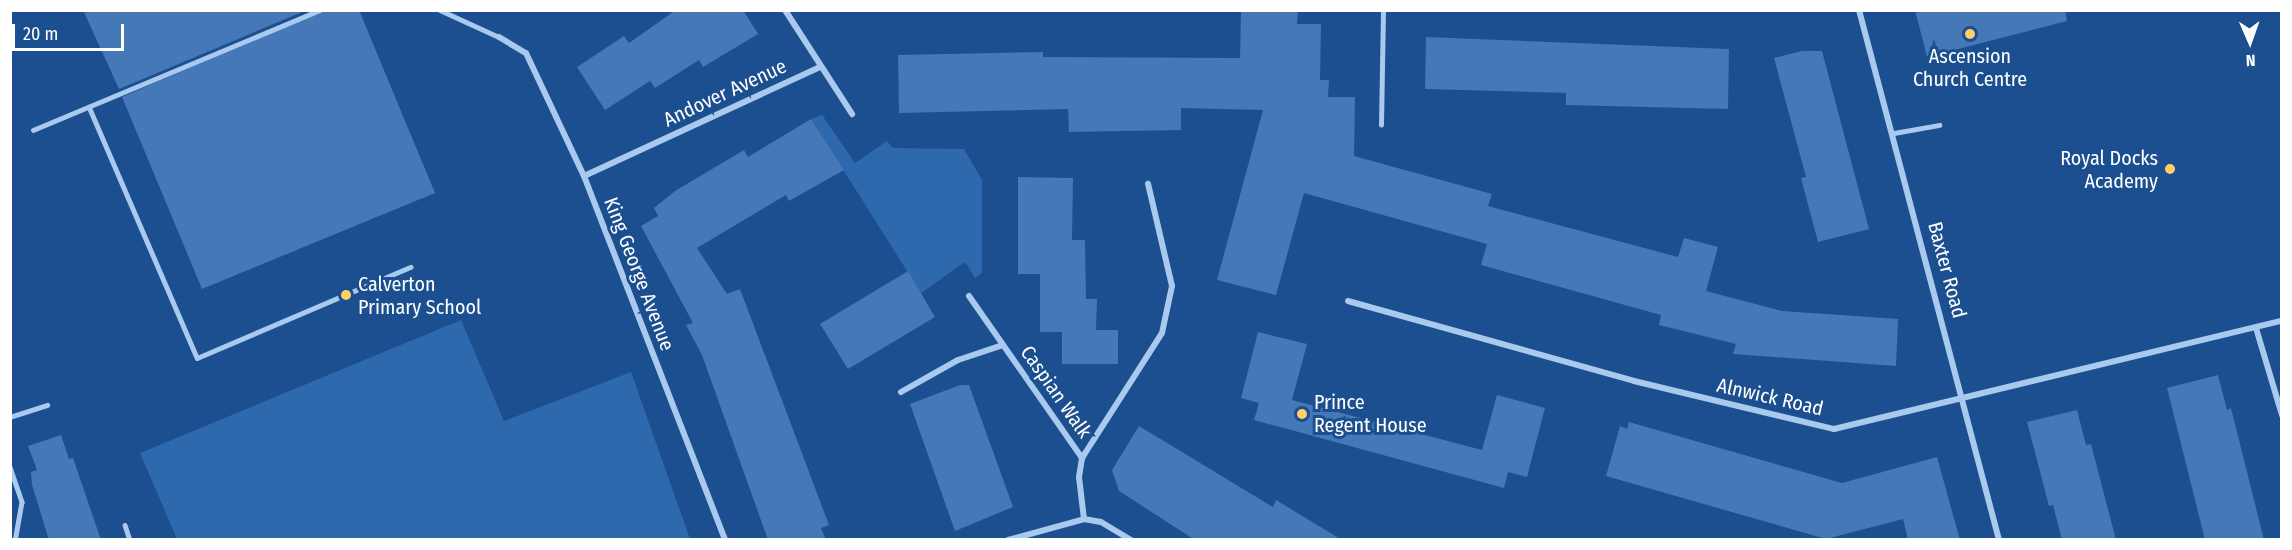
<!DOCTYPE html>
<style>
body{margin:0}
#map{position:relative;width:2292px;height:550px;overflow:hidden;background:#1b4f8f;font-family:"Fira Sans Condensed",sans-serif}
div>[style]{position:absolute}
.green>*{inset:0;background:#2e69ad}
.building>*{inset:0;background:#4478b7}
.service>*{height:4.5px;margin:-2.25px;padding:0 2.25px;transform-origin:2.25px;border-radius:2.25px;background:#a9c9ee}
.minor>*{height:6px;margin:-3px;padding:0 3px;transform-origin:3px;border-radius:3px;background:#a9c9ee}
.dots>*{width:16px;height:16px;translate:-50% -50%;box-sizing:border-box;border:3px solid #1b4f8f;border-radius:50%}
span{translate:-50% -50%;white-space:nowrap;text-align:center;line-height:1.15;-webkit-text-stroke:6px #1b4f8f;paint-order:stroke}
.poi-label{font-size:20px;color:#fff}
.right{translate:-100% -50%;text-align:right}
.left{translate:0 -50%;text-align:left}
.street-label{font-size:20px;color:#fff}
.frame{position:absolute;inset:0;border:12px solid #fff;pointer-events:none}
.north{position:absolute;left:2220px;top:12px;width:60px;height:60px;-webkit-text-stroke:4px #1b4f8f;paint-order:stroke;rotate:178deg;font-size:16px;font-weight:700;line-height:24px;text-align:center;color:#fff}
.north::after{content:'';display:block;margin:auto;width:21px;height:27px;background:#fff;clip-path:polygon(50% 0,100% 100%,50% 72%,0 100%)}
.scale{position:absolute;left:12px;top:24px;width:112px;height:27px;box-sizing:border-box;border:3px solid #fff;border-top:0;padding-left:8px;font-size:18px;line-height:21px;white-space:nowrap;color:#fff;-webkit-text-stroke:4px #1b4f8f;paint-order:stroke}
</style>
<div id="map">
<div class="green">
<div style="clip-path:polygon(822px 115px,855px 163px,887px 141px,893px 148px,964px 149px,982px 180px,982px 273px,975px 278px,965px 262px,921px 293px,811px 119px)"></div>
<div style="clip-path:polygon(461px 320px,504px 421px,631px 372px,690px 539px,177px 539px,140px 453px)"></div>
</div>
<div class="building">
<div style="clip-path:polygon(83px 10px,307px 10px,119px 89px)"></div>
<div style="clip-path:polygon(324px 10px,359px 10px,435px 193px,202px 289px,122px 97px)"></div>
<div style="clip-path:polygon(676px 10px,743px 10px,758px 34px,703px 67px,699px 60px,655px 88px,650px 81px,605px 110px,577px 67px,624px 36px,629px 43px)"></div>
<div style="clip-path:polygon(1241px 10px,1298px 10px,1297px 24px,1321px 24px,1320px 80px,1329px 80px,1328px 97px,1355px 97px,1354px 156px,1492px 194px,1488px 206px,1678px 257px,1684px 238px,1718px 247px,1706px 291px,1782px 311px,1898px 319px,1896px 366px,1733px 354px,1736px 344px,1659px 325px,1661px 315px,1481px 265px,1487px 244px,1304px 193px,1276px 295px,1217px 280px,1263px 110px,1181px 108px,1181px 130px,1069px 132px,1068px 109px,899px 113px,898px 55px,1043px 52px,1043px 57px,1240px 58px)"></div>
<div style="clip-path:polygon(1915px 10px,2065px 10px,2067px 21px,1927px 57px)"></div>
<div style="clip-path:polygon(1426px 37px,1729px 49px,1728px 109px,1566px 105px,1566px 93px,1425px 89px)"></div>
<div style="clip-path:polygon(1802px 51px,1822px 51px,1869px 229px,1818px 242px,1801px 178px,1806px 177px,1774px 58px)"></div>
<div style="clip-path:polygon(811px 119px,844px 170px,789px 201px,786px 195px,697px 248px,727px 294px,740px 289px,829px 525px,821px 528px,826px 540px,768px 540px,702px 355px,686px 325px,693px 323px,641px 226px,658px 216px,654px 208px,675px 191px,744px 150px,748px 157px)"></div>
<div style="clip-path:polygon(1018px 177px,1073px 178px,1072px 240px,1085px 240px,1086px 299px,1097px 299px,1096px 330px,1118px 330px,1118px 364px,1062px 364px,1062px 332px,1040px 332px,1040px 274px,1018px 274px)"></div>
<div style="clip-path:polygon(908px 271px,935px 317px,848px 369px,820px 324px)"></div>
<div style="clip-path:polygon(1258px 332px,1307px 344px,1292px 400px,1482px 450px,1497px 395px,1545px 408px,1527px 477px,1508px 472px,1504px 488px,1254px 420px,1259px 403px,1241px 398px)"></div>
<div style="clip-path:polygon(2218px 375px,2227px 410px,2231px 408px,2264px 540px,2205px 540px,2167px 388px)"></div>
<div style="clip-path:polygon(960px 385px,969px 385px,1013px 507px,955px 531px,910px 404px)"></div>
<div style="clip-path:polygon(2077px 410px,2086px 445px,2091px 444px,2116px 540px,2062px 540px,2053px 505px,2049px 506px,2027px 422px)"></div>
<div style="clip-path:polygon(1629px 422px,1842px 483px,1937px 457px,1960px 540px,1908px 540px,1903px 519px,1826px 539px,1606px 476px,1620px 426px,1627px 429px)"></div>
<div style="clip-path:polygon(1139px 426px,1273px 507px,1276px 500px,1342px 540px,1195px 540px,1119px 491px,1112px 470px)"></div>
<div style="clip-path:polygon(61px 435px,69px 459px,73px 458px,101px 540px,49px 540px,32px 485px,31px 472px,37px 470px,28px 446px)"></div>
</div>
<div class="service">
<div style="left:440px;top:10px;width:65px;rotate:24.6deg"></div>
<div style="left:90px;top:109px;width:271px;rotate:66.7deg"></div>
<div style="left:197px;top:358px;width:232px;rotate:-23.1deg"></div>
<div style="left:1381px;top:125px;width:115px;rotate:-89deg"></div>
<div style="left:33px;top:130px;width:311px;rotate:-22.7deg"></div>
<div style="left:1894px;top:133px;width:46px;rotate:-10.1deg"></div>
<div style="left:10px;top:417px;width:39px;rotate:-18deg"></div>
<div style="left:10px;top:467px;width:37px;rotate:71deg"></div>
<div style="left:22px;top:502px;width:39px;rotate:100deg"></div>
<div style="left:125px;top:525px;width:16px;rotate:72deg"></div>
</div>
<div class="minor">
<div style="left:785px;top:10px;width:124px;rotate:57.2deg"></div>
<div style="left:1859px;top:10px;width:548px;rotate:75.2deg"></div>
<div style="left:499px;top:37px;width:31px;rotate:31deg"></div>
<div style="left:526px;top:53px;width:136px;rotate:64.8deg"></div>
<div style="left:584px;top:176px;width:390px;rotate:68.8deg"></div>
<div style="left:584px;top:176px;width:260px;rotate:-24.8deg"></div>
<div style="left:969px;top:296px;width:198px;rotate:55.1deg"></div>
<div style="left:1348px;top:301px;width:297px;rotate:15.6deg"></div>
<div style="left:1634px;top:381px;width:206px;rotate:13.5deg"></div>
<div style="left:1834px;top:429px;width:461px;rotate:-13.6deg"></div>
<div style="left:2256px;top:328px;width:91px;rotate:73.4deg"></div>
<div style="left:901px;top:392px;width:65px;rotate:-29.3deg"></div>
<div style="left:958px;top:360px;width:47px;rotate:-18.4deg"></div>
<div style="left:1084px;top:519px;width:42px;rotate:-96.8deg"></div>
<div style="left:1079px;top:477px;width:19px;rotate:-81deg"></div>
<div style="left:1082px;top:458px;width:148px;rotate:-57.4deg"></div>
<div style="left:1162px;top:333px;width:48px;rotate:-78deg"></div>
<div style="left:1172px;top:286px;width:105px;rotate:-103.2deg"></div>
<div style="left:1008px;top:540px;width:79px;rotate:-15.4deg"></div>
<div style="left:1084px;top:519px;width:17px;rotate:10deg"></div>
<div style="left:1101px;top:522px;width:35px;rotate:31deg"></div>
</div>
<div class="dots">
<div style="left:1970px;top:34px;background:#ffd166"></div>
<div style="left:2170px;top:169px;background:#ffd166"></div>
<div style="left:346px;top:295px;background:#ffd166"></div>
<div style="left:1302px;top:414px;background:#ffd166"></div>
</div>
<div class="poi-label">
<span style="left:1970px;top:68px">Ascension<br>Church Centre</span>
<span class="right" style="left:2158px;top:170px">Royal Docks<br>Academy</span>
<span class="left" style="left:358px;top:296px">Calverton<br>Primary School</span>
<span class="left" style="left:1314px;top:414px">Prince<br>Regent House</span>
</div>
<div class="street-label">
<span style="left:725px;top:93px;rotate:-25deg">Andover Avenue</span>
<span style="left:1947px;top:270px;rotate:75deg">Baxter Road</span>
<span style="left:639px;top:274px;rotate:69deg">King George Avenue</span>
<span style="left:1056px;top:392px;rotate:55deg">Caspian Walk</span>
<span style="left:1770px;top:397px;rotate:13deg">Alnwick Road</span>
</div>
<div class="frame"></div>
<div class="north">N</div>
<div class="scale">20 m</div>
</div>
